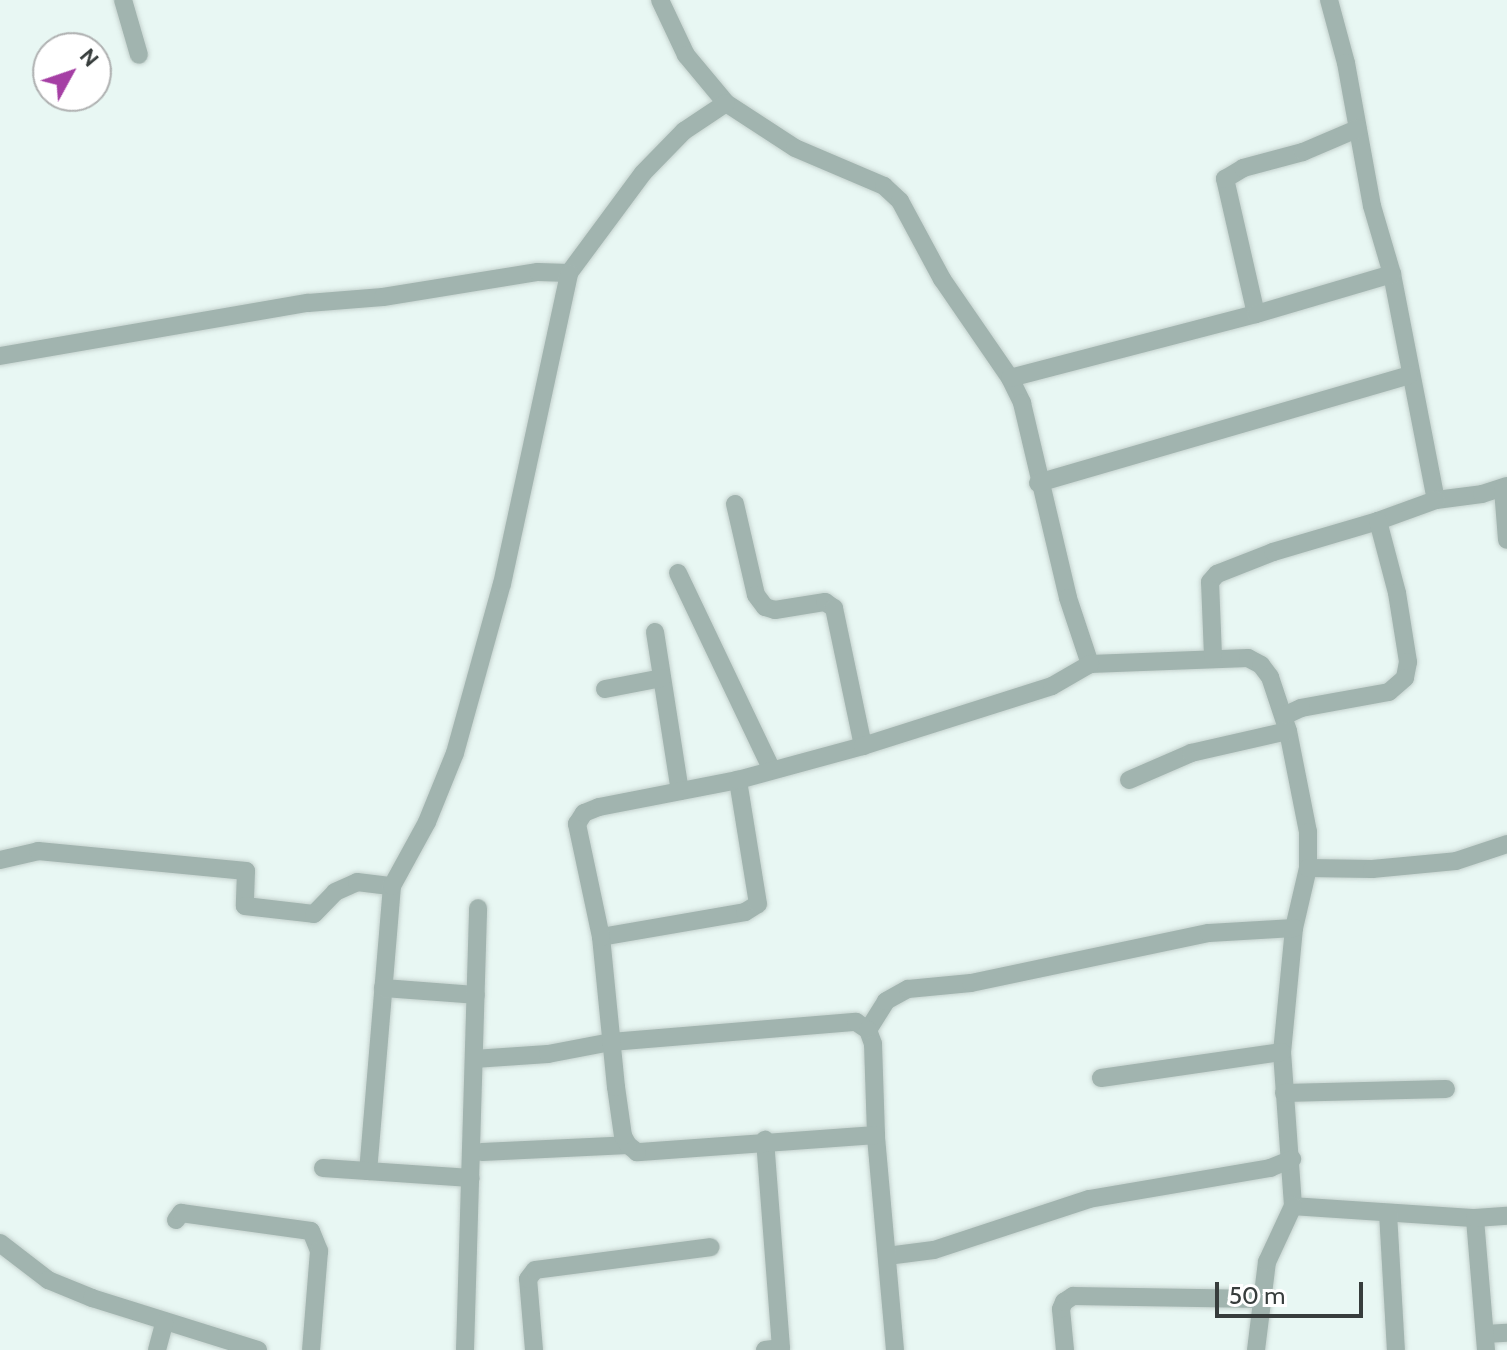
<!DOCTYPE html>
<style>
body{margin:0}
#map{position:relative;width:1507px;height:1350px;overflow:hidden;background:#e8f7f3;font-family:Cabin,sans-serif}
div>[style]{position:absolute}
.roads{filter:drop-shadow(0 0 2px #c5d2ce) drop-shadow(0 0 2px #c5d2ce)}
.minor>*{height:18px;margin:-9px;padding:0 9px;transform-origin:9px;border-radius:9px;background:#a1b4af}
span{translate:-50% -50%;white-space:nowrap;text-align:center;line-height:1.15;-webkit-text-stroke:8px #fff;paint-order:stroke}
.north{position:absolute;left:32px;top:32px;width:80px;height:80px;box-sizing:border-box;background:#fff;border:2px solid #afb1b1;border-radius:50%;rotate:50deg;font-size:22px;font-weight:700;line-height:32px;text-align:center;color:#373d3c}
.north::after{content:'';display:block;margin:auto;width:28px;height:36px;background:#a53fa4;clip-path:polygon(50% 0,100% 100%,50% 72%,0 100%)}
.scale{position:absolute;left:1215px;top:1282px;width:148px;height:36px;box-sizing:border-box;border:4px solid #373d3c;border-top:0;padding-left:10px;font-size:24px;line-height:28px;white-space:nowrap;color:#373d3c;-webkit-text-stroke:6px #fff;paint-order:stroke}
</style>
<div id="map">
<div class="roads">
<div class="minor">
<div style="left:123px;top:0;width:57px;rotate:73.8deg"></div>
<div style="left:660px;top:0;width:61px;rotate:64.7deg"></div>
<div style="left:686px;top:55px;width:62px;rotate:50.2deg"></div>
<div style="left:726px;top:103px;width:82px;rotate:33.1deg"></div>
<div style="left:795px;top:148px;width:97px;rotate:23.1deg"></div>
<div style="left:884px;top:186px;width:22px;rotate:43deg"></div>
<div style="left:900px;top:201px;width:89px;rotate:61.7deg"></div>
<div style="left:942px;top:279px;width:120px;rotate:55.5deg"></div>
<div style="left:1010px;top:378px;width:28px;rotate:64deg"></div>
<div style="left:1022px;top:403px;width:200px;rotate:76.7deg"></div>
<div style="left:1068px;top:598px;width:70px;rotate:71.6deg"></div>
<div style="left:1090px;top:664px;width:158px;rotate:-2.2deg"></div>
<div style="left:1248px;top:658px;width:15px;rotate:28deg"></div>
<div style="left:1261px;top:665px;width:15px;rotate:53deg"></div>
<div style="left:1270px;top:677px;width:57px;rotate:71.6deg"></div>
<div style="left:1288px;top:731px;width:103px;rotate:78.8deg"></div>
<div style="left:1308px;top:832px;width:36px;rotate:90deg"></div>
<div style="left:1308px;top:868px;width:62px;rotate:103.1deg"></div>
<div style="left:1294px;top:928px;width:125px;rotate:95.5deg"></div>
<div style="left:1282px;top:1052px;width:154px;rotate:85.9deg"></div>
<div style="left:1293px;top:1206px;width:182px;rotate:3.8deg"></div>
<div style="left:1329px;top:0;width:65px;rotate:74.9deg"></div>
<div style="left:1346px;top:63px;width:145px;rotate:79.7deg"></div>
<div style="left:1372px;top:206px;width:71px;rotate:73.6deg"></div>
<div style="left:1392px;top:274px;width:230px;rotate:79deg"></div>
<div style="left:1436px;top:500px;width:46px;rotate:-7.4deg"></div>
<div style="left:1482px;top:494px;width:26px;rotate:-18deg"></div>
<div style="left:1256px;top:314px;width:139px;rotate:-102.9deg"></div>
<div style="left:1225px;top:179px;width:21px;rotate:-31deg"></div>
<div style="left:1243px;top:168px;width:62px;rotate:-14.9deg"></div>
<div style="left:1303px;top:152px;width:59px;rotate:-23.1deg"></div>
<div style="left:0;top:356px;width:313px;rotate:-9.8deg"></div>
<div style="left:308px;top:303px;width:75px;rotate:-4.6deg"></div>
<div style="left:383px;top:297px;width:157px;rotate:-9.2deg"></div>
<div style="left:538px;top:272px;width:31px;rotate:2deg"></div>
<div style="left:569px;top:273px;width:124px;rotate:-53.5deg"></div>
<div style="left:643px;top:173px;width:59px;rotate:-45.7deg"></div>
<div style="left:684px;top:131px;width:50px;rotate:-33.7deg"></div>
<div style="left:1010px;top:378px;width:254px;rotate:-14.6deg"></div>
<div style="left:1256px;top:314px;width:142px;rotate:-16.4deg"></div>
<div style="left:1038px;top:483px;width:386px;rotate:-16.2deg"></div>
<div style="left:1503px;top:489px;width:51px;rotate:85.5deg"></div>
<div style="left:735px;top:504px;width:93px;rotate:77deg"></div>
<div style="left:756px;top:595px;width:15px;rotate:53deg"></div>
<div style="left:765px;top:607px;width:10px;rotate:17deg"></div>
<div style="left:775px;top:610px;width:51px;rotate:-9.1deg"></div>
<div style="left:825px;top:602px;width:11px;rotate:34deg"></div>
<div style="left:834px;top:608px;width:141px;rotate:78.1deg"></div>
<div style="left:1378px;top:521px;width:62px;rotate:-19.9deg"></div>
<div style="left:678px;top:573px;width:218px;rotate:64.5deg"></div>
<div style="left:655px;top:632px;width:161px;rotate:81.1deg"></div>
<div style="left:1213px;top:656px;width:74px;rotate:-92.3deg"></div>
<div style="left:1210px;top:582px;width:11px;rotate:-49deg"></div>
<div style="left:1217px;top:574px;width:60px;rotate:-21.4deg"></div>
<div style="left:1273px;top:552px;width:109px;rotate:-16.4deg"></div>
<div style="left:1378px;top:521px;width:74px;rotate:75.2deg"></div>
<div style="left:1397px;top:593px;width:70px;rotate:80.9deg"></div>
<div style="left:1408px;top:662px;width:16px;rotate:101deg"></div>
<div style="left:1405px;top:678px;width:21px;rotate:139deg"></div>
<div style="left:1389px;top:692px;width:89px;rotate:169.7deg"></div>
<div style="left:1301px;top:708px;width:19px;rotate:155deg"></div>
<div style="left:605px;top:689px;width:58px;rotate:-10.9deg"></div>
<div style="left:1129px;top:780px;width:68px;rotate:-23.5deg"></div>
<div style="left:1191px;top:753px;width:99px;rotate:-12.8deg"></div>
<div style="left:0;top:860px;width:39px;rotate:-13deg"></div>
<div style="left:38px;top:851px;width:209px;rotate:5.5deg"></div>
<div style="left:246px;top:871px;width:35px;rotate:92deg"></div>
<div style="left:245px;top:906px;width:69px;rotate:6.6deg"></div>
<div style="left:314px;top:914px;width:30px;rotate:-46deg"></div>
<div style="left:335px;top:892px;width:24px;rotate:-24deg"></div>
<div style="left:357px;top:882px;width:35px;rotate:7deg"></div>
<div style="left:392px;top:886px;width:286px;rotate:94.8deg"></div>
<div style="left:1308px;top:868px;width:64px;rotate:0.9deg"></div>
<div style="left:1372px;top:869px;width:84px;rotate:-5.4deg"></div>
<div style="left:1456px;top:861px;width:54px;rotate:-18.4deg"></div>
<div style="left:392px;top:886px;width:73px;rotate:-61.3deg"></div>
<div style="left:427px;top:822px;width:74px;rotate:-67.9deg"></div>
<div style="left:455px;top:753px;width:175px;rotate:-74.5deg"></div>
<div style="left:502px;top:584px;width:318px;rotate:-77.8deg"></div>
<div style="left:601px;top:937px;width:146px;rotate:-9.8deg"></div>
<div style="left:745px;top:912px;width:15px;rotate:-32deg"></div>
<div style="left:758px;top:904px;width:126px;rotate:-99.2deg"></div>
<div style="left:383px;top:988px;width:93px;rotate:4.3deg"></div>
<div style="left:868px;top:1030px;width:34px;rotate:-58deg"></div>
<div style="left:886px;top:1001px;width:25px;rotate:-29deg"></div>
<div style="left:908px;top:989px;width:63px;rotate:-5.4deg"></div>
<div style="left:971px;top:983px;width:243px;rotate:-11.9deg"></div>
<div style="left:1209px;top:933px;width:85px;rotate:-3.4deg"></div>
<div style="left:474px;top:1059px;width:74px;rotate:-3.9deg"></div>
<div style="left:548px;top:1054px;width:64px;rotate:-10.8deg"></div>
<div style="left:611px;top:1042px;width:246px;rotate:-4.7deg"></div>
<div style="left:856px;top:1022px;width:14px;rotate:34deg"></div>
<div style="left:868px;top:1030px;width:15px;rotate:70deg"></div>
<div style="left:873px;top:1044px;width:91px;rotate:88.1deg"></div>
<div style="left:1101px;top:1078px;width:183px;rotate:-8.2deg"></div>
<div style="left:1284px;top:1093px;width:162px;rotate:-1.4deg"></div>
<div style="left:482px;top:1152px;width:146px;rotate:-2.7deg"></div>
<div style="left:323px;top:1168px;width:148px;rotate:3.9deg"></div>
<div style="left:1388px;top:1213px;width:137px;rotate:86.7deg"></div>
<div style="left:176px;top:1220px;width:9px;rotate:-54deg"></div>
<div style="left:181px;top:1213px;width:131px;rotate:7.9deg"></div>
<div style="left:311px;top:1231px;width:22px;rotate:68deg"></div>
<div style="left:319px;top:1251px;width:99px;rotate:94.6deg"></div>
<div style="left:0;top:1243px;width:61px;rotate:37.6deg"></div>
<div style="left:48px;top:1280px;width:48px;rotate:22.2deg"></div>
<div style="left:92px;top:1298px;width:174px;rotate:17.4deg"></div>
<div style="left:887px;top:1256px;width:47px;rotate:-7.3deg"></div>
<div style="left:934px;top:1250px;width:163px;rotate:-18.2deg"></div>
<div style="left:1089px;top:1199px;width:184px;rotate:-9.7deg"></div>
<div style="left:1270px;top:1168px;width:24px;rotate:-22deg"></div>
<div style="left:1485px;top:1334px;width:22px;rotate:-3deg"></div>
<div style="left:157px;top:1350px;width:28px;rotate:-75deg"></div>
<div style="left:465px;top:1350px;width:442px;rotate:-88.3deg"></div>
<div style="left:534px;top:1350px;width:71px;rotate:-94.8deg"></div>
<div style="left:528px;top:1279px;width:11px;rotate:-52deg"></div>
<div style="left:535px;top:1270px;width:177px;rotate:-7.4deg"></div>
<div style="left:765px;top:1350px;width:16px;rotate:-7deg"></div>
<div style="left:781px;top:1348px;width:209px;rotate:-94.4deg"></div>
<div style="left:895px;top:1350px;width:216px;rotate:-95.1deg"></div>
<div style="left:876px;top:1135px;width:240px;rotate:175.9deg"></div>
<div style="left:637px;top:1152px;width:11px;rotate:-142deg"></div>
<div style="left:628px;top:1145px;width:10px;rotate:-119deg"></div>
<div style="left:623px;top:1136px;width:49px;rotate:-98.1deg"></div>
<div style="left:616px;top:1087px;width:151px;rotate:-95.7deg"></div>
<div style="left:601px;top:937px;width:116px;rotate:-102deg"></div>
<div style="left:577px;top:824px;width:13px;rotate:-58deg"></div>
<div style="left:584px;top:813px;width:16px;rotate:-22deg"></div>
<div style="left:599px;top:807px;width:142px;rotate:-11deg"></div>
<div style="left:738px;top:780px;width:130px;rotate:-15.2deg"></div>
<div style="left:863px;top:746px;width:198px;rotate:-17.6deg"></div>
<div style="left:1052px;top:686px;width:44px;rotate:-30.1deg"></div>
<div style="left:1065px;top:1350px;width:41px;rotate:-95.6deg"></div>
<div style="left:1061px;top:1309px;width:8px;rotate:-67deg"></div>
<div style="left:1064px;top:1302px;width:11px;rotate:-34deg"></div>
<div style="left:1073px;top:1296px;width:187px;rotate:0.9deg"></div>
<div style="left:1256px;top:1350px;width:89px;rotate:-82.9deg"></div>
<div style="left:1267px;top:1262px;width:62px;rotate:-65.1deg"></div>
<div style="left:1486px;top:1350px;width:132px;rotate:-94.8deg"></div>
<div style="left:1475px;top:1218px;width:32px;rotate:-4deg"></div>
</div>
</div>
<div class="north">N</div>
<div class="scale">50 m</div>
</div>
